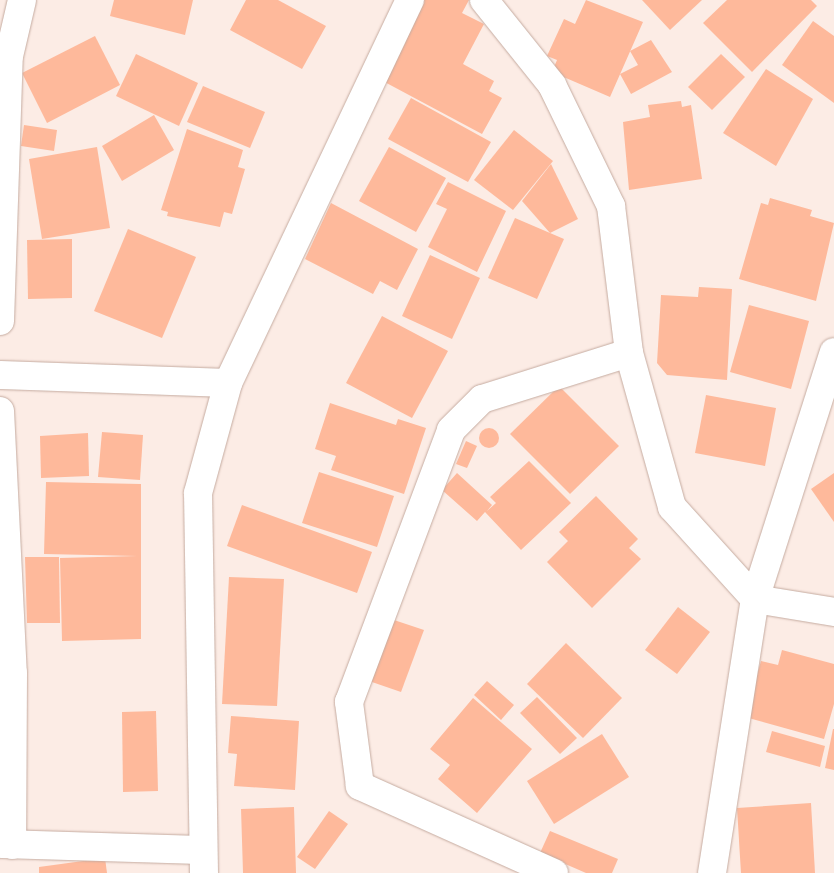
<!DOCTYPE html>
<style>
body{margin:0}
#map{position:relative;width:834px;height:873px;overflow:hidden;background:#fcece5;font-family:Poppins,sans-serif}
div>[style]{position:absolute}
.building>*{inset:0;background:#feb99b}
.round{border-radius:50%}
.roads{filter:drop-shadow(0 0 1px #c5aba0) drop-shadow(0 0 1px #c5aba0)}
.minor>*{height:28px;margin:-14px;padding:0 14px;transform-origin:14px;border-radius:14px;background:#fff}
span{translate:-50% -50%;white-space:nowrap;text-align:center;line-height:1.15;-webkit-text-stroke:4.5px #fcece5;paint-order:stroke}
</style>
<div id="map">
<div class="building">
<div style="clip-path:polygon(114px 0,193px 0,185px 35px,110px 16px)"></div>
<div style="clip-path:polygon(246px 0,278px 0,326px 26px,302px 69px,230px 30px)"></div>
<div style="clip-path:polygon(421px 0,469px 0,462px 13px,484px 24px,463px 64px,494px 81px,489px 91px,502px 98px,482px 134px,379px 79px)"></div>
<div style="clip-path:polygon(586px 0,643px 22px,610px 97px,552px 72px,557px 60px,547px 56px,564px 19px,575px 24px)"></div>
<div style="clip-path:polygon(642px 0,702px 0,670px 30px)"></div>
<div style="clip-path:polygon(727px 0,811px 0,817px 6px,752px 72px,703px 23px)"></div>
<div style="clip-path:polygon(813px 21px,834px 36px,834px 103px,782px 65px)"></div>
<div style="clip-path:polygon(95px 36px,120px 85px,47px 123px,22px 73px)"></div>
<div style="clip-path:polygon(651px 40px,672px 72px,631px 94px,620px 74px,638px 65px,630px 51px)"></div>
<div style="clip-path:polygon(136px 54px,198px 83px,179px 126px,116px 96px)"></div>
<div style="clip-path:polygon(721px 54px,745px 77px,712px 110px,688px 87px)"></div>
<div style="clip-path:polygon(766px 69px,813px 99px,776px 166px,723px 133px)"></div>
<div style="clip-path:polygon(203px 86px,265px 112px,250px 148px,187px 122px)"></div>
<div style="clip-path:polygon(411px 98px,491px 142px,468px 182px,388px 139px)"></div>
<div style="clip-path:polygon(681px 101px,682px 107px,691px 105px,702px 179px,629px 190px,623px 122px,650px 117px,648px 105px)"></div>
<div style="clip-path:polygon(154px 115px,174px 150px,122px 181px,102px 146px)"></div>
<div style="clip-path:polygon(24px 125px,57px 130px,54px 151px,21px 146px)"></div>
<div style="clip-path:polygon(187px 129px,243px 150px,238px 167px,245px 169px,232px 214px,224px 212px,220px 227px,167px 216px,168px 212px,161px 210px)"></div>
<div style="clip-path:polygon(514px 130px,553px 161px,513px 210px,474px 180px)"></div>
<div style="clip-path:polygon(97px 147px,110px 228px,42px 239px,29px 159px)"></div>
<div style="clip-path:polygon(389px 147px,446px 178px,416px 232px,359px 201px)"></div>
<div style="clip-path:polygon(551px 164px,578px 219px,550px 233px,522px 201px)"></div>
<div style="clip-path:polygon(448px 182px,506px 211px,477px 272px,428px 247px,447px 209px,436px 204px)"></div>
<div style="clip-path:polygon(770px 198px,812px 210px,810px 216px,834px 223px,816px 301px,739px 279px,761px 203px,768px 205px)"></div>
<div style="clip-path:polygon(331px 203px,418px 249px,397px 290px,380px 281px,373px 294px,305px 259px)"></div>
<div style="clip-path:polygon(515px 218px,564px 239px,537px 299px,488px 278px)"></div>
<div style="clip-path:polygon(128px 229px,196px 257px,162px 338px,94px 311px)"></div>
<div style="clip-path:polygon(72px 239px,72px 298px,28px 299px,27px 240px)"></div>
<div style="clip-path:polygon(430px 255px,480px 278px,452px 339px,402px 316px)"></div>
<div style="clip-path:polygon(699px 287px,732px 289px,727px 380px,667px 375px,657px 363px,661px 295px,698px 297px)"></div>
<div style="clip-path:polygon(749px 305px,809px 321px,791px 389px,730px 372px)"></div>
<div style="clip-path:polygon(382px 316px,448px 351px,412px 418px,346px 383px)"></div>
<div style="clip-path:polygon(559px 386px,619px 446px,570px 494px,510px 434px)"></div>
<div style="clip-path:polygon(706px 395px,776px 408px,765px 466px,695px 453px)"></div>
<div style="clip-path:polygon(330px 403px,396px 425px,398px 419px,426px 428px,404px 494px,331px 470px,336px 456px,315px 449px)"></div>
<div class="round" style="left:479px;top:428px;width:20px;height:20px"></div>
<div style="clip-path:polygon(102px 432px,143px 435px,140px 480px,98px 477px)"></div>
<div style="clip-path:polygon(88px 433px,89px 476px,41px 478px,40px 436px)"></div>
<div style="clip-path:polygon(466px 441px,477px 446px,467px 468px,456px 464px)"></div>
<div style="clip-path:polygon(529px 461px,571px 503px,521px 550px,485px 512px,477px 521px,442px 490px,457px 473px,492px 505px,487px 511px,496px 503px,490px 497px)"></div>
<div style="clip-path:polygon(319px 472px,394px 496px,377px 547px,302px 523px)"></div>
<div style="clip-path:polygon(834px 473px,834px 522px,811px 489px)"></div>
<div style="clip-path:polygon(46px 482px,141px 484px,141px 639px,62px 641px,60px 558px,137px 556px,44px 554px)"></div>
<div style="clip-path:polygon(596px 496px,638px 539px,629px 548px,641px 559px,592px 608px,547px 562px,568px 541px,559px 532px)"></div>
<div style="clip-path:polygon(242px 505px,372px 552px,357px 593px,227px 546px)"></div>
<div style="clip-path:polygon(25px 557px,59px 557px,60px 623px,27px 623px)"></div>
<div style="clip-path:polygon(229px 577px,284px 579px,277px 706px,222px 704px)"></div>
<div style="clip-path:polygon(678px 607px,710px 632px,677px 674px,645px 650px)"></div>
<div style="clip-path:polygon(391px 619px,424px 630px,401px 692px,369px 681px)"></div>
<div style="clip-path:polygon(566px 643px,622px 698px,583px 738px,527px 684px)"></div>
<div style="clip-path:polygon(782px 650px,834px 664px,834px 704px,824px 739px,745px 717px,761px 661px,778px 665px)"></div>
<div style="clip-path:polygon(487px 681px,514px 705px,501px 720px,474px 695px)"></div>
<div style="clip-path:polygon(537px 697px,577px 738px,560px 754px,520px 713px)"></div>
<div style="clip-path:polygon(473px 698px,532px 749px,477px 813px,438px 779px,450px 765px,430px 749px)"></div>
<div style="clip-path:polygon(156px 711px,158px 791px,123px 792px,122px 712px)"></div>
<div style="clip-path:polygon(231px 716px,299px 721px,295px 790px,234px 786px,237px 754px,228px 753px)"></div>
<div style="clip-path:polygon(833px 729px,834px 729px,834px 770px,825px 768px)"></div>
<div style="clip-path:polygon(772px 731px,825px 746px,820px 767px,766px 752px)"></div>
<div style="clip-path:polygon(602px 734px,629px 777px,554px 824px,527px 781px)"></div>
<div style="clip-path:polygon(811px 803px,815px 873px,741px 873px,737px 808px)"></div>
<div style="clip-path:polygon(294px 807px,296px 873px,243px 873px,241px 809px)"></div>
<div style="clip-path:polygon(329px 811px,348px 824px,315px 869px,297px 857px)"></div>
<div style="clip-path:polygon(550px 831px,618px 859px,612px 873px,586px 873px,540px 853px)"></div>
<div style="clip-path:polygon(105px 858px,107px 873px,39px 873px,39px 867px)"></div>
</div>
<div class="roads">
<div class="minor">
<div style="left:484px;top:0;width:109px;rotate:51.3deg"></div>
<div style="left:552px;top:85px;width:135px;rotate:64deg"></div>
<div style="left:611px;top:206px;width:148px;rotate:83deg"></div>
<div style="left:629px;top:353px;width:160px;rotate:74.4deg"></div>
<div style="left:672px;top:507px;width:124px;rotate:47.9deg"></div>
<div style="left:755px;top:599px;width:80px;rotate:9.3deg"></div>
<div style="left:0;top:321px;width:265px;rotate:-88.1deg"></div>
<div style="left:9px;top:56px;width:57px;rotate:-76.9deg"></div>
<div style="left:0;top:375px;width:228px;rotate:2deg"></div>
<div style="left:0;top:411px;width:262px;rotate:87.2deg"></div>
<div style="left:13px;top:673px;width:172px;rotate:90.3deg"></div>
<div style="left:0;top:844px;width:203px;rotate:1.7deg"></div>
<div style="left:204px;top:873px;width:380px;rotate:-90.9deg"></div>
<div style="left:198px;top:493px;width:114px;rotate:-74.7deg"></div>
<div style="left:228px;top:383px;width:424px;rotate:-64.6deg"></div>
<div style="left:554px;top:873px;width:213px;rotate:-155.8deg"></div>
<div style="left:360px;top:786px;width:85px;rotate:-97.5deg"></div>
<div style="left:349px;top:702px;width:290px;rotate:-69.4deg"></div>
<div style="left:451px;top:430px;width:44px;rotate:-45deg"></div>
<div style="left:482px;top:399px;width:154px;rotate:-17.4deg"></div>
<div style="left:712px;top:873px;width:277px;rotate:-81.1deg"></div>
<div style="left:755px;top:599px;width:259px;rotate:-72.3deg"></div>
</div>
</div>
</div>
